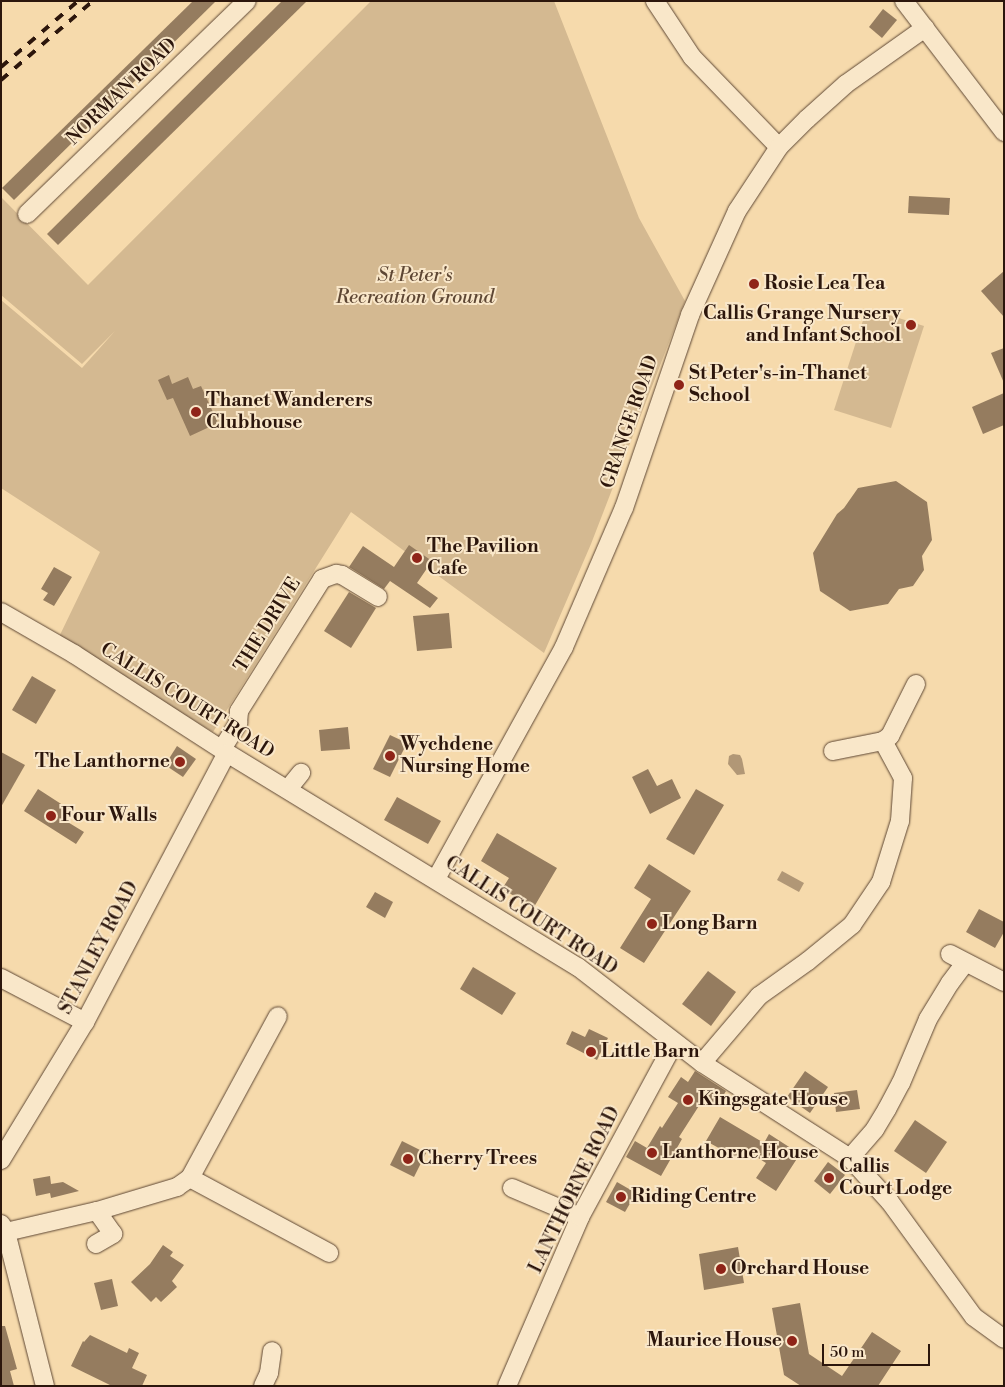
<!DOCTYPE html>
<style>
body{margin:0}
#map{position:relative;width:1005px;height:1387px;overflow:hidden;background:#f6daac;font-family:"Libre Bodoni",serif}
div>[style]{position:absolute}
.green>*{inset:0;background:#d4b991}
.water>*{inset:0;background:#b19776}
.building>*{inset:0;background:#957c5f}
.roads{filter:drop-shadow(0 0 1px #5e4734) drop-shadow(0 0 1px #5e4734)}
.minor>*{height:18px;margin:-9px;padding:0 9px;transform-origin:9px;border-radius:9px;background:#f9e7c9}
.rail>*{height:4px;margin-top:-2px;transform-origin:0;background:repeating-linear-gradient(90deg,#2c160c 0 9px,transparent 0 18px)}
.dots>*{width:14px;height:14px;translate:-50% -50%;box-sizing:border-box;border:2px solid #f9e7c9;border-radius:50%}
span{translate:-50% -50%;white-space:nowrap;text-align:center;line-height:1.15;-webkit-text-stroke:4px #f9e7c9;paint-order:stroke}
.street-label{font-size:19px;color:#2c160c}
.park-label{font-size:19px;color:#5e4734;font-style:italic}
.poi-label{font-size:19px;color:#2c160c;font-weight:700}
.left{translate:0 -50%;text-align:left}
.right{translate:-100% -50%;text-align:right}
.frame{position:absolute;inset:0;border:2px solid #2c160c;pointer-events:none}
.scale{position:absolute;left:822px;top:1344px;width:108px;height:22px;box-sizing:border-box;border:2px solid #2c160c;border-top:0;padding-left:6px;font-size:15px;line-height:18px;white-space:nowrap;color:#2c160c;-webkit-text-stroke:4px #f9e7c9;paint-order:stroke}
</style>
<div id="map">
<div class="green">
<div style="clip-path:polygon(371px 1px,554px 1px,639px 218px,685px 301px,591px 544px,544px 653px,351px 512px,213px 732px,58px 639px,100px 552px,1px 488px,1px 300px,82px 368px,115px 331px,82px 364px,1px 295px,1px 197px,88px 285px)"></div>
<div style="clip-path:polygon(867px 308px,924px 326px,891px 428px,834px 410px)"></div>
</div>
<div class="water">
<div style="clip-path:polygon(733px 754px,740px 755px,742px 759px,745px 774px,737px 775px,728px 764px,729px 756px)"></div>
<div style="clip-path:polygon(782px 871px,804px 883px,799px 892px,777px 880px)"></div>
</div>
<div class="building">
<div style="clip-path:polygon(193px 1px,216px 1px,14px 200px,2px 188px)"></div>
<div style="clip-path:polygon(282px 1px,307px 1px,58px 245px,47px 234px)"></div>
<div style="clip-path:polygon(883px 9px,897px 20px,882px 38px,869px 27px)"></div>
<div style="clip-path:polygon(909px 196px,950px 198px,949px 215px,908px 213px)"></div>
<div style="clip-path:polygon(1004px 271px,1004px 317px,981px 291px)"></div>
<div style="clip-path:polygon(1004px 348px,1004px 383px,991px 353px)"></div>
<div style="clip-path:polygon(169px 375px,172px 384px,188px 377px,193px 389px,201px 386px,218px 423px,190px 436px,173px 398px,167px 400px,158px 380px)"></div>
<div style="clip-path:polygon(1004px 393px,1004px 425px,983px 434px,972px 407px)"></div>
<div style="clip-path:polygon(896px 481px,927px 502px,932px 540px,922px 556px,924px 570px,913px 586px,899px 589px,888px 604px,850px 611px,820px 591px,813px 553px,837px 514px,844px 508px,858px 488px)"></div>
<div style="clip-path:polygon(409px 545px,432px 561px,417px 583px,438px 598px,430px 608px,390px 581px,384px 589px,349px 567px,363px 546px,394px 567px)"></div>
<div style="clip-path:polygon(54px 567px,72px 577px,54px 606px,43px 600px,48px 593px,41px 589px)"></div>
<div style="clip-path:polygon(349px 592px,376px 608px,351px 648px,324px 631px)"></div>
<div style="clip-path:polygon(449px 613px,452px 648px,417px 651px,413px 616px)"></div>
<div style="clip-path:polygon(32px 676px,56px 690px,36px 724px,12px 710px)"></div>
<div style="clip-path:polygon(348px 727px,350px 749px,321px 751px,319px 730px)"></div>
<div style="clip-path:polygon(390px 735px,407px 743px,390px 777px,373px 769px)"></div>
<div style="clip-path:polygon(177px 746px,196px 759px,183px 777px,165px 765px)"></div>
<div style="clip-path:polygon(1px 752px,25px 765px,1px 807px)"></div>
<div style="clip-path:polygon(648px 769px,657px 786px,672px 779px,681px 798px,650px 814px,632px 777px)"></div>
<div style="clip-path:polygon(38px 789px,72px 811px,66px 821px,84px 832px,76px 844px,24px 811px)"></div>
<div style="clip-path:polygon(696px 789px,724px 805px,694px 855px,666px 839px)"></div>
<div style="clip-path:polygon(397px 797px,441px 821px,428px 844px,384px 820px)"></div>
<div style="clip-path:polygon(497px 833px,557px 868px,534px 907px,502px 889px,509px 878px,481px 861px)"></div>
<div style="clip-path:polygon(649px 864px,691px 891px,644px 963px,620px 948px,651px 899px,634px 888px)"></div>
<div style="clip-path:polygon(375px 892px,393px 902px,385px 918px,366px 907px)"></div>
<div style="clip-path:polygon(979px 909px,1004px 922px,1004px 932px,995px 948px,966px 932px)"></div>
<div style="clip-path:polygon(473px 967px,516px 993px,502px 1015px,460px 989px)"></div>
<div style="clip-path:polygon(708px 971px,736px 992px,711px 1026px,682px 1004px)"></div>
<div style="clip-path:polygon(589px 1029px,608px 1038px,597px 1060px,566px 1044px,572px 1031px,585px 1037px)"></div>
<div style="clip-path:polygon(695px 1071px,726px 1091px,717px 1106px,704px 1098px,679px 1137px,682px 1139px,661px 1176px,626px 1157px,635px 1141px,647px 1148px,660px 1126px,662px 1128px,678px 1103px,668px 1097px,681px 1077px,688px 1082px)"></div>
<div style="clip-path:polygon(805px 1071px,828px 1087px,810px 1113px,787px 1097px)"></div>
<div style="clip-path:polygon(857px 1090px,860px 1109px,836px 1112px,834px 1093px)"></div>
<div style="clip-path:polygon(720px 1117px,764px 1143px,769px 1134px,800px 1154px,776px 1191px,756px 1178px,766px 1163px,743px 1148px,737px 1158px,706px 1141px)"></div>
<div style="clip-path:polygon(915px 1120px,947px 1142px,926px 1173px,894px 1151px)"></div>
<div style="clip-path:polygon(402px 1141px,426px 1153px,414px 1177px,390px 1165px)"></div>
<div style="clip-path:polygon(828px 1162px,845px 1175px,830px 1194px,814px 1181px)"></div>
<div style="clip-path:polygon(50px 1176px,51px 1184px,63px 1182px,79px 1191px,51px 1198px,50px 1193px,36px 1196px,33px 1179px)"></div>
<div style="clip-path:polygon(617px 1182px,636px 1193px,625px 1212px,606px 1202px)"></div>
<div style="clip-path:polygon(163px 1245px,173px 1252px,170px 1256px,184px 1265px,172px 1281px,177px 1287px,161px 1302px,156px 1297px,151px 1302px,131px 1282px,150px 1264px)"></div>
<div style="clip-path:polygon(738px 1247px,744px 1283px,704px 1290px,699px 1254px)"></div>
<div style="clip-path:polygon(112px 1279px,118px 1306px,101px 1310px,94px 1283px)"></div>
<div style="clip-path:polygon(800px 1303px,809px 1354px,842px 1376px,872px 1332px,901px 1351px,878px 1386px,801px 1386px,784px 1375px,772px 1308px)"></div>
<div style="clip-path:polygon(1px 1326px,5px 1326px,17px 1369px,10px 1371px,14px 1386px,1px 1386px)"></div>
<div style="clip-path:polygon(90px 1335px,127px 1353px,129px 1348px,139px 1353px,132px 1368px,147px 1375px,142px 1386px,112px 1386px,71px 1366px,83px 1341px,84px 1342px)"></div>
</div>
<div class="roads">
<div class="minor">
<div style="left:655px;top:1px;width:67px;rotate:56.5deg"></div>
<div style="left:692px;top:57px;width:125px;rotate:46deg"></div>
<div style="left:904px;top:1px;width:165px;rotate:52.6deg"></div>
<div style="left:27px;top:214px;width:306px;rotate:-44.1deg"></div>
<div style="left:1px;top:612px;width:84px;rotate:29.9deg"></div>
<div style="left:74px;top:654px;width:182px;rotate:32.9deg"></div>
<div style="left:227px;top:753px;width:411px;rotate:31.4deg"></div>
<div style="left:578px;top:967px;width:157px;rotate:37.7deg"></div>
<div style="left:702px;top:1063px;width:176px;rotate:32.7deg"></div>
<div style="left:850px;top:1158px;width:59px;rotate:47.7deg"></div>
<div style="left:890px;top:1202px;width:142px;rotate:53.9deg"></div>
<div style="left:974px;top:1317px;width:37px;rotate:36deg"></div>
<div style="left:222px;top:749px;width:31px;rotate:-58deg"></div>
<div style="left:238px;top:723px;width:12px;rotate:-85deg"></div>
<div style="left:239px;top:711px;width:156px;rotate:-57.8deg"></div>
<div style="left:322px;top:579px;width:15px;rotate:-20deg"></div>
<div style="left:336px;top:574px;width:6px;rotate:9deg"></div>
<div style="left:342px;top:575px;width:42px;rotate:31.4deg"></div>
<div style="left:833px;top:751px;width:51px;rotate:-11.3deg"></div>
<div style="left:883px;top:741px;width:9px;rotate:-36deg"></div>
<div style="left:890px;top:736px;width:58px;rotate:-63.4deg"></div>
<div style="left:288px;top:789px;width:21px;rotate:-51deg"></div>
<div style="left:436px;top:879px;width:265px;rotate:-61.1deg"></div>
<div style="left:564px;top:647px;width:151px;rotate:-66.7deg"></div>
<div style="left:624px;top:508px;width:204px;rotate:-71.1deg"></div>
<div style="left:690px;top:315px;width:114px;rotate:-65.7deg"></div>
<div style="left:737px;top:211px;width:77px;rotate:-56.7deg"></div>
<div style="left:779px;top:147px;width:40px;rotate:-45deg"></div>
<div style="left:807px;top:119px;width:52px;rotate:-41.9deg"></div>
<div style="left:846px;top:84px;width:97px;rotate:-35.3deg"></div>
<div style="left:950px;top:954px;width:61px;rotate:27.4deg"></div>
<div style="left:1px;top:978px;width:95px;rotate:27.6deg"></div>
<div style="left:702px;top:1063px;width:88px;rotate:-49.6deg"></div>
<div style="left:759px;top:996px;width:60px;rotate:-35.5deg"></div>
<div style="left:808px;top:961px;width:57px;rotate:-39.3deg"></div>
<div style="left:852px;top:925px;width:52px;rotate:-56deg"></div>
<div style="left:881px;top:882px;width:64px;rotate:-72.7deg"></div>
<div style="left:900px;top:821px;width:43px;rotate:-86deg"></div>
<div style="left:903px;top:778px;width:42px;rotate:-118.4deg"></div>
<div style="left:850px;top:1158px;width:38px;rotate:-49deg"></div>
<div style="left:875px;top:1129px;width:23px;rotate:-59deg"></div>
<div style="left:887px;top:1109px;width:30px;rotate:-62deg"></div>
<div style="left:901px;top:1083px;width:69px;rotate:-67.1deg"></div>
<div style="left:928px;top:1019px;width:42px;rotate:-58.6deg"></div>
<div style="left:950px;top:983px;width:25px;rotate:-53deg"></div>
<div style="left:1px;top:1160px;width:162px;rotate:-58.7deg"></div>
<div style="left:85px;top:1022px;width:304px;rotate:-62.2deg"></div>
<div style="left:190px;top:1178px;width:158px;rotate:28.3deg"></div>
<div style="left:512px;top:1188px;width:74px;rotate:23.1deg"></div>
<div style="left:1px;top:1224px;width:9px;rotate:58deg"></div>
<div style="left:6px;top:1232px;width:93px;rotate:-13deg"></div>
<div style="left:97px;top:1211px;width:84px;rotate:-16.7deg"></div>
<div style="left:177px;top:1187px;width:16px;rotate:-35deg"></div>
<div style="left:190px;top:1178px;width:184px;rotate:-61.5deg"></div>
<div style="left:6px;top:1232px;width:159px;rotate:75.8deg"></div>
<div style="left:96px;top:1244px;width:20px;rotate:-30deg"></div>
<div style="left:113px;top:1234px;width:28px;rotate:-125deg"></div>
<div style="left:263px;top:1386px;width:14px;rotate:-65deg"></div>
<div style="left:269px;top:1373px;width:22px;rotate:-82deg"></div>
<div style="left:507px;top:1386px;width:184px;rotate:-66.6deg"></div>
<div style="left:580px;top:1217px;width:198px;rotate:-61.6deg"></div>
</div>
</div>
<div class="rail">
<div style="left:1px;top:67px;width:101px;rotate:-40.6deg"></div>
<div style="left:1px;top:80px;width:121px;rotate:-40.7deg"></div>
</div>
<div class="dots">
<div style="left:754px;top:284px;background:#8f2418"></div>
<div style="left:911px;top:325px;background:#8f2418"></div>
<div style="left:679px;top:385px;background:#8f2418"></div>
<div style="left:196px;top:412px;background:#8f2418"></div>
<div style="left:417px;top:558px;background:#8f2418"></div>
<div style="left:390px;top:756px;background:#8f2418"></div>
<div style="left:180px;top:762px;background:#8f2418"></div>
<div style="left:51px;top:816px;background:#8f2418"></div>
<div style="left:652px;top:924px;background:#8f2418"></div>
<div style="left:591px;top:1052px;background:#8f2418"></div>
<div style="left:688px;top:1100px;background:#8f2418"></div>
<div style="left:652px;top:1153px;background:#8f2418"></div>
<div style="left:408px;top:1159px;background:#8f2418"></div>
<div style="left:829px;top:1178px;background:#8f2418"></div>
<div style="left:621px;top:1197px;background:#8f2418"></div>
<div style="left:721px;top:1269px;background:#8f2418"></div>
<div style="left:792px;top:1341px;background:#8f2418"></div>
</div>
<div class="street-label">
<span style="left:122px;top:92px;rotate:-44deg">NORMAN ROAD</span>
<span style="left:630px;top:422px;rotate:-71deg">GRANGE ROAD</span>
<span style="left:268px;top:625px;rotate:-58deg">THE DRIVE</span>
<span style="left:187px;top:701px;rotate:32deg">CALLIS COURT ROAD</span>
<span style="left:531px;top:916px;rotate:33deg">CALLIS COURT ROAD</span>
<span style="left:99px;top:948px;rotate:-62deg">STANLEY ROAD</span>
<span style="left:575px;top:1190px;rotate:-64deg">LANTHORNE ROAD</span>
</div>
<div class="park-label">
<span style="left:415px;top:287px">St Peter's<br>Recreation Ground</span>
</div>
<div class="poi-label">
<span class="left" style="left:764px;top:284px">Rosie Lea Tea</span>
<span class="right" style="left:901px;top:325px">Callis Grange Nursery<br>and Infant School</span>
<span class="left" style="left:689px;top:385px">St Peter's-in-Thanet<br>School</span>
<span class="left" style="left:206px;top:412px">Thanet Wanderers<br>Clubhouse</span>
<span class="left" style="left:427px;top:558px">The Pavilion<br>Cafe</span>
<span class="left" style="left:400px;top:756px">Wychdene<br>Nursing Home</span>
<span class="right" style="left:170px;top:762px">The Lanthorne</span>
<span class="left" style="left:61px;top:816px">Four Walls</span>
<span class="left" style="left:662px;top:924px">Long Barn</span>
<span class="left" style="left:601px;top:1052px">Little Barn</span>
<span class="left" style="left:698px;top:1100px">Kingsgate House</span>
<span class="left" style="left:662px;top:1153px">Lanthorne House</span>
<span class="left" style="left:418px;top:1159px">Cherry Trees</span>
<span class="left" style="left:839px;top:1178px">Callis<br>Court Lodge</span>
<span class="left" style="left:631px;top:1197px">Riding Centre</span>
<span class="left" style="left:731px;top:1269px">Orchard House</span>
<span class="right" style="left:782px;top:1341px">Maurice House</span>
</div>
<div class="frame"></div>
<div class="scale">50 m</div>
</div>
